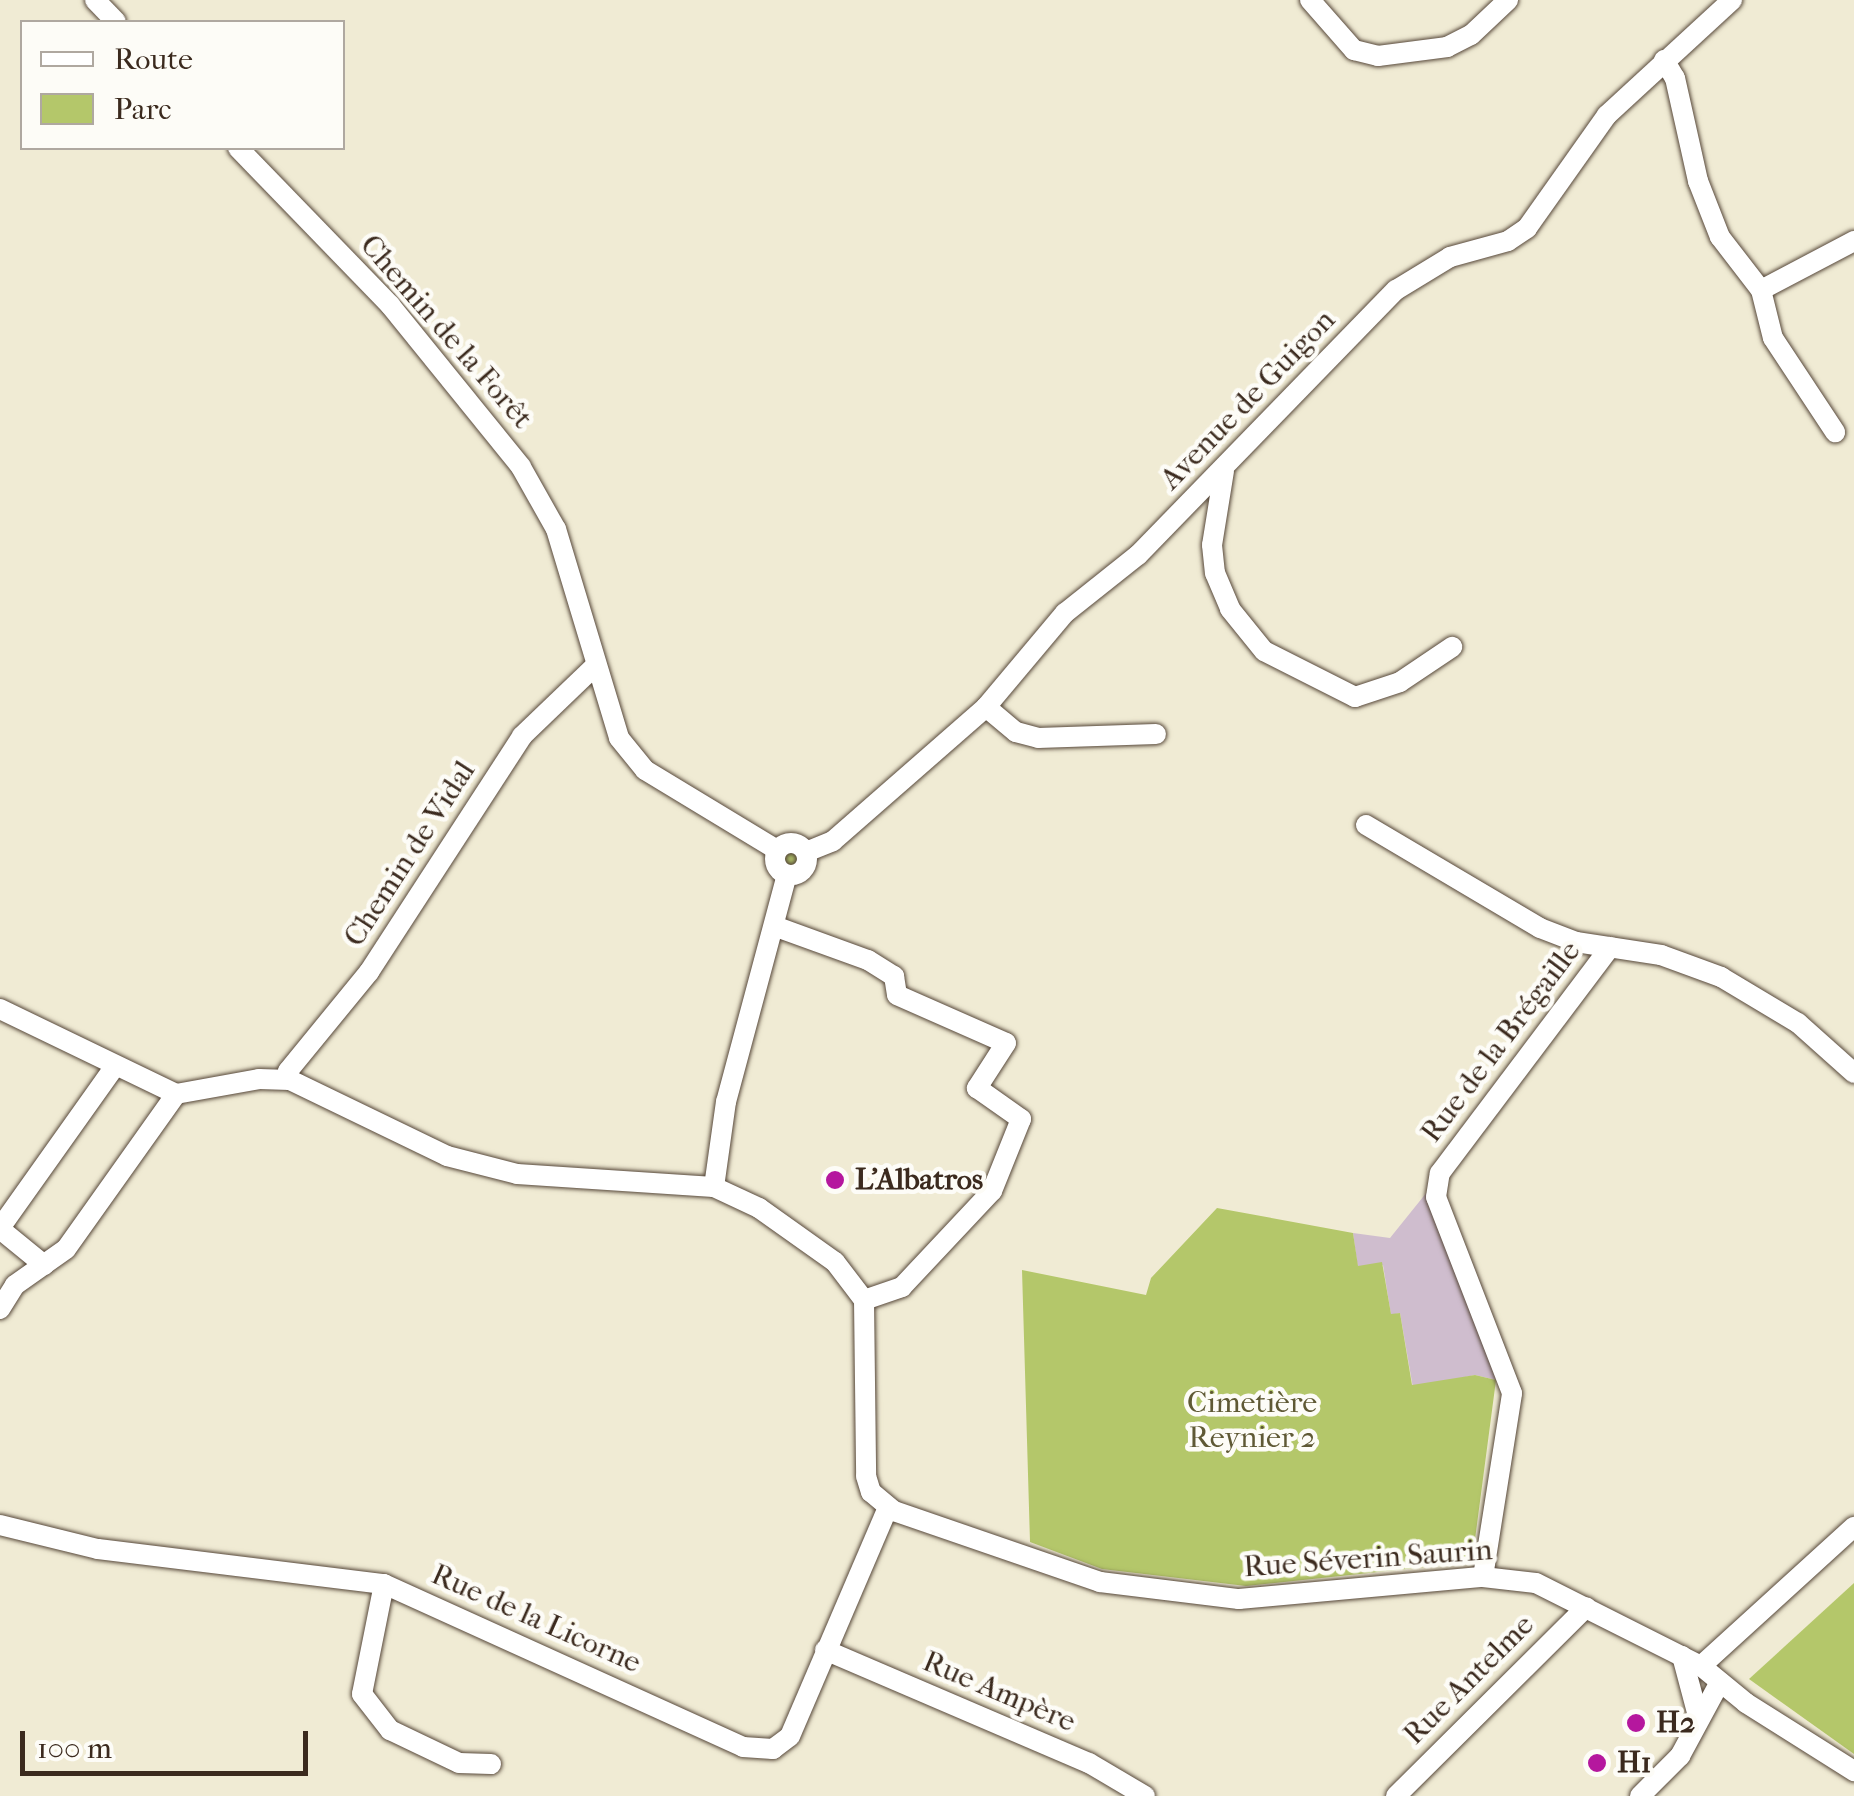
<!DOCTYPE html>
<meta charset="utf-8">
<style>
body{margin:0}
#map{position:relative;width:1854px;height:1796px;overflow:hidden;background:#f0ebd4;font-family:"IM FELL French Canon",serif}
div>[style]{position:absolute}
.industrial>*{inset:0;background:#cfbdce}
.green>*{inset:0;background:#b4c76a}
.round{border-radius:50%}
.roads{filter:drop-shadow(0 0 2px #564739) drop-shadow(0 0 2px #564739)}
.minor>*{height:20px;margin:-10px;padding:0 10px;transform-origin:10px;border-radius:10px;background:#fff}
.minor>.ring{margin:-10px;padding:0;box-sizing:content-box;background:none;border:20px solid #fff;border-radius:50%}
.dots>*{width:28px;height:28px;translate:-50% -50%;box-sizing:border-box;border:5px solid #fdfcf7;border-radius:50%}
span{translate:-50% -50%;white-space:nowrap;text-align:center;line-height:1.15;-webkit-text-stroke:9px #fdfcf7;paint-order:stroke}
.street-label{font-size:30px;color:#3b2a1e}
.poi-label{font-size:30px;color:#3b2a1e;font-weight:700}
.left{translate:0 -50%;text-align:left}
.park-label{font-size:30px;color:#5f5935}
.legend{position:absolute;left:20px;top:20px;width:325px;height:130px;box-sizing:border-box;background:#fdfcf7;border:2px solid #afa8a0;margin:0;padding:12px 18px;list-style:none;font-size:30px;color:#3b2a1e}
.legend li{display:flex;align-items:center;gap:20px;height:50px}
.legend b{width:50px;border:2px solid #afa8a0}
.scale{position:absolute;left:20px;top:1731px;width:288px;height:45px;box-sizing:border-box;border:5px solid #3b2a1e;border-top:0;padding-left:12px;font-size:30px;line-height:35px;white-space:nowrap;color:#3b2a1e;-webkit-text-stroke:8px #fdfcf7;paint-order:stroke}
</style>
<div id="map">
<div class="industrial">
<div style="clip-path:polygon(1427px 1192px,1496px 1380px,1475px 1375px,1413px 1388px,1400px 1313px,1391px 1315px,1383px 1265px,1358px 1269px,1353px 1233px,1390px 1238px)"></div>
</div>
<div class="green">
<div class="round" style="left:775px;top:843px;width:32px;height:32px"></div>
<div style="clip-path:polygon(1217px 1208px,1353px 1233px,1358px 1266px,1382px 1262px,1391px 1314px,1400px 1313px,1412px 1385px,1475px 1375px,1496px 1380px,1472px 1562px,1246px 1586px,1102px 1569px,1030px 1542px,1022px 1270px,1146px 1295px,1151px 1278px)"></div>
<div style="clip-path:polygon(1854px 1583px,1854px 1754px,1749px 1679px)"></div>
</div>
<div class="roads">
<div class="minor">
<div style="left:95px;top:0;width:30px;rotate:46deg"></div>
<div style="left:1310px;top:0;width:67px;rotate:48.7deg"></div>
<div style="left:1354px;top:50px;width:25px;rotate:14deg"></div>
<div style="left:1378px;top:56px;width:70px;rotate:-7.4deg"></div>
<div style="left:1447px;top:47px;width:27px;rotate:-27deg"></div>
<div style="left:1471px;top:35px;width:51px;rotate:-43.4deg"></div>
<div style="left:1664px;top:60px;width:21px;rotate:59deg"></div>
<div style="left:1675px;top:78px;width:106px;rotate:77.4deg"></div>
<div style="left:1698px;top:181px;width:60px;rotate:68.6deg"></div>
<div style="left:1720px;top:237px;width:67px;rotate:52.3deg"></div>
<div style="left:1761px;top:290px;width:105px;rotate:-27.8deg"></div>
<div style="left:238px;top:148px;width:219px;rotate:45.9deg"></div>
<div style="left:390px;top:305px;width:208px;rotate:51deg"></div>
<div style="left:521px;top:467px;width:71px;rotate:60.6deg"></div>
<div style="left:556px;top:529px;width:218px;rotate:73.2deg"></div>
<div style="left:619px;top:738px;width:41px;rotate:50.9deg"></div>
<div style="left:645px;top:770px;width:154px;rotate:31.2deg"></div>
<div style="left:1761px;top:290px;width:49px;rotate:76deg"></div>
<div style="left:1773px;top:338px;width:113px;rotate:56.6deg"></div>
<div style="left:1224px;top:471px;width:75px;rotate:99.2deg"></div>
<div style="left:1212px;top:545px;width:28px;rotate:84deg"></div>
<div style="left:1215px;top:573px;width:39px;rotate:67deg"></div>
<div style="left:1230px;top:609px;width:54px;rotate:51deg"></div>
<div style="left:1264px;top:651px;width:102px;rotate:26.8deg"></div>
<div style="left:1355px;top:697px;width:47px;rotate:-18.4deg"></div>
<div style="left:1400px;top:682px;width:63px;rotate:-33.9deg"></div>
<div style="left:986px;top:707px;width:39px;rotate:40deg"></div>
<div style="left:1016px;top:732px;width:23px;rotate:15deg"></div>
<div style="left:1038px;top:738px;width:118px;rotate:-1.9deg"></div>
<div style="left:1366px;top:825px;width:202px;rotate:30.6deg"></div>
<div style="left:1540px;top:928px;width:39px;rotate:21deg"></div>
<div style="left:1576px;top:942px;width:86px;rotate:8.7deg"></div>
<div style="left:1661px;top:955px;width:64px;rotate:20.1deg"></div>
<div style="left:1721px;top:977px;width:90px;rotate:30.9deg"></div>
<div style="left:1798px;top:1023px;width:75px;rotate:41.8deg"></div>
<div class="ring" style="left:775px;top:843px;width:12px;height:12px"></div>
<div style="left:806px;top:852px;width:29px;rotate:-22deg"></div>
<div style="left:833px;top:841px;width:203px;rotate:-41.2deg"></div>
<div style="left:986px;top:707px;width:123px;rotate:-50deg"></div>
<div style="left:1065px;top:613px;width:93px;rotate:-38.5deg"></div>
<div style="left:1138px;top:555px;width:370px;rotate:-45.8deg"></div>
<div style="left:1396px;top:290px;width:63px;rotate:-31.4deg"></div>
<div style="left:1450px;top:257px;width:60px;rotate:-15.4deg"></div>
<div style="left:1508px;top:241px;width:23px;rotate:-34deg"></div>
<div style="left:1527px;top:228px;width:138px;rotate:-54.7deg"></div>
<div style="left:1607px;top:115px;width:170px;rotate:-42.6deg"></div>
<div style="left:774px;top:926px;width:100px;rotate:19.9deg"></div>
<div style="left:868px;top:960px;width:31px;rotate:32deg"></div>
<div style="left:894px;top:976px;width:19px;rotate:81deg"></div>
<div style="left:897px;top:995px;width:119px;rotate:23.8deg"></div>
<div style="left:1006px;top:1043px;width:54px;rotate:122.8deg"></div>
<div style="left:977px;top:1088px;width:54px;rotate:35.2deg"></div>
<div style="left:1021px;top:1119px;width:78px;rotate:111.9deg"></div>
<div style="left:992px;top:1191px;width:132px;rotate:133.2deg"></div>
<div style="left:902px;top:1287px;width:40px;rotate:161.1deg"></div>
<div style="left:0;top:1009px;width:195px;rotate:25.8deg"></div>
<div style="left:290px;top:1080px;width:9px;rotate:-103deg"></div>
<div style="left:288px;top:1071px;width:128px;rotate:-50.7deg"></div>
<div style="left:369px;top:972px;width:281px;rotate:-57deg"></div>
<div style="left:522px;top:736px;width:100px;rotate:-43.8deg"></div>
<div style="left:714px;top:1187px;width:86px;rotate:-82deg"></div>
<div style="left:726px;top:1102px;width:235px;rotate:-75deg"></div>
<div style="left:0;top:1228px;width:195px;rotate:-54.6deg"></div>
<div style="left:0;top:1229px;width:57px;rotate:39.3deg"></div>
<div style="left:0;top:1309px;width:28px;rotate:-58deg"></div>
<div style="left:15px;top:1285px;width:62px;rotate:-35.2deg"></div>
<div style="left:66px;top:1249px;width:190px;rotate:-54.6deg"></div>
<div style="left:176px;top:1094px;width:84px;rotate:-10.2deg"></div>
<div style="left:259px;top:1079px;width:31px;rotate:2deg"></div>
<div style="left:290px;top:1080px;width:174px;rotate:25.8deg"></div>
<div style="left:447px;top:1156px;width:72px;rotate:14.4deg"></div>
<div style="left:517px;top:1174px;width:197px;rotate:3.8deg"></div>
<div style="left:714px;top:1187px;width:50px;rotate:25deg"></div>
<div style="left:759px;top:1208px;width:93px;rotate:35.4deg"></div>
<div style="left:835px;top:1262px;width:48px;rotate:52.7deg"></div>
<div style="left:864px;top:1300px;width:176px;rotate:89.3deg"></div>
<div style="left:866px;top:1476px;width:17px;rotate:73deg"></div>
<div style="left:871px;top:1492px;width:30px;rotate:40deg"></div>
<div style="left:894px;top:1511px;width:218px;rotate:19deg"></div>
<div style="left:1100px;top:1582px;width:140px;rotate:7deg"></div>
<div style="left:1239px;top:1599px;width:245px;rotate:-5.2deg"></div>
<div style="left:1483px;top:1577px;width:53px;rotate:6.5deg"></div>
<div style="left:1536px;top:1583px;width:185px;rotate:26.7deg"></div>
<div style="left:1701px;top:1666px;width:58px;rotate:39.4deg"></div>
<div style="left:1746px;top:1703px;width:128px;rotate:32.2deg"></div>
<div style="left:0;top:1525px;width:101px;rotate:13.8deg"></div>
<div style="left:98px;top:1549px;width:288px;rotate:7deg"></div>
<div style="left:384px;top:1584px;width:394px;rotate:24.4deg"></div>
<div style="left:743px;top:1747px;width:30px;rotate:4deg"></div>
<div style="left:773px;top:1749px;width:21px;rotate:-37deg"></div>
<div style="left:790px;top:1736px;width:249px;rotate:-66.8deg"></div>
<div style="left:1483px;top:1577px;width:186px;rotate:-81deg"></div>
<div style="left:1512px;top:1393px;width:210px;rotate:-111.2deg"></div>
<div style="left:1436px;top:1197px;width:24px;rotate:-81deg"></div>
<div style="left:1440px;top:1173px;width:283px;rotate:-53deg"></div>
<div style="left:384px;top:1584px;width:112px;rotate:101.3deg"></div>
<div style="left:362px;top:1694px;width:46px;rotate:52.1deg"></div>
<div style="left:390px;top:1730px;width:76px;rotate:25.6deg"></div>
<div style="left:459px;top:1763px;width:32px;rotate:2deg"></div>
<div style="left:825px;top:1650px;width:287px;rotate:23.2deg"></div>
<div style="left:1089px;top:1763px;width:65px;rotate:30.5deg"></div>
<div style="left:1682px;top:1656px;width:62px;rotate:75.1deg"></div>
<div style="left:1701px;top:1666px;width:207px;rotate:-42.3deg"></div>
<div style="left:1396px;top:1796px;width:268px;rotate:-44.8deg"></div>
<div style="left:1640px;top:1796px;width:57px;rotate:-45deg"></div>
<div style="left:1680px;top:1756px;width:84px;rotate:-61.6deg"></div>
</div>
</div>
<div class="dots">
<div style="left:835px;top:1180px;background:#b5179e"></div>
<div style="left:1636px;top:1723px;background:#b5179e"></div>
<div style="left:1597px;top:1763px;background:#b5179e"></div>
</div>
<div class="street-label">
<span style="left:446px;top:332px;rotate:49deg">Chemin de la Forêt</span>
<span style="left:1248px;top:400px;rotate:-46deg">Avenue de Guigon</span>
<span style="left:410px;top:854px;rotate:-57deg">Chemin de Vidal</span>
<span style="left:1501px;top:1042px;rotate:-53deg">Rue de la Brégaille</span>
<span style="left:1368px;top:1559px;rotate:-4deg">Rue Séverin Saurin</span>
<span style="left:536px;top:1619px;rotate:24deg">Rue de la Licorne</span>
<span style="left:1469px;top:1680px;rotate:-45deg">Rue Antelme</span>
<span style="left:999px;top:1692px;rotate:23deg">Rue Ampère</span>
</div>
<div class="poi-label">
<span class="left" style="left:855px;top:1180px">L'Albatros</span>
<span class="left" style="left:1656px;top:1723px">H2</span>
<span class="left" style="left:1617px;top:1763px">H1</span>
</div>
<div class="park-label">
<span style="left:1252px;top:1420px">Cimetière<br>Reynier 2</span>
</div>
<ul class="legend">
<li><b style="height:12px;background:#fff"></b>Route</li>
<li><b style="height:28px;background:#b4c76a"></b>Parc</li>
</ul>
<div class="scale">100 m</div>
</div>
